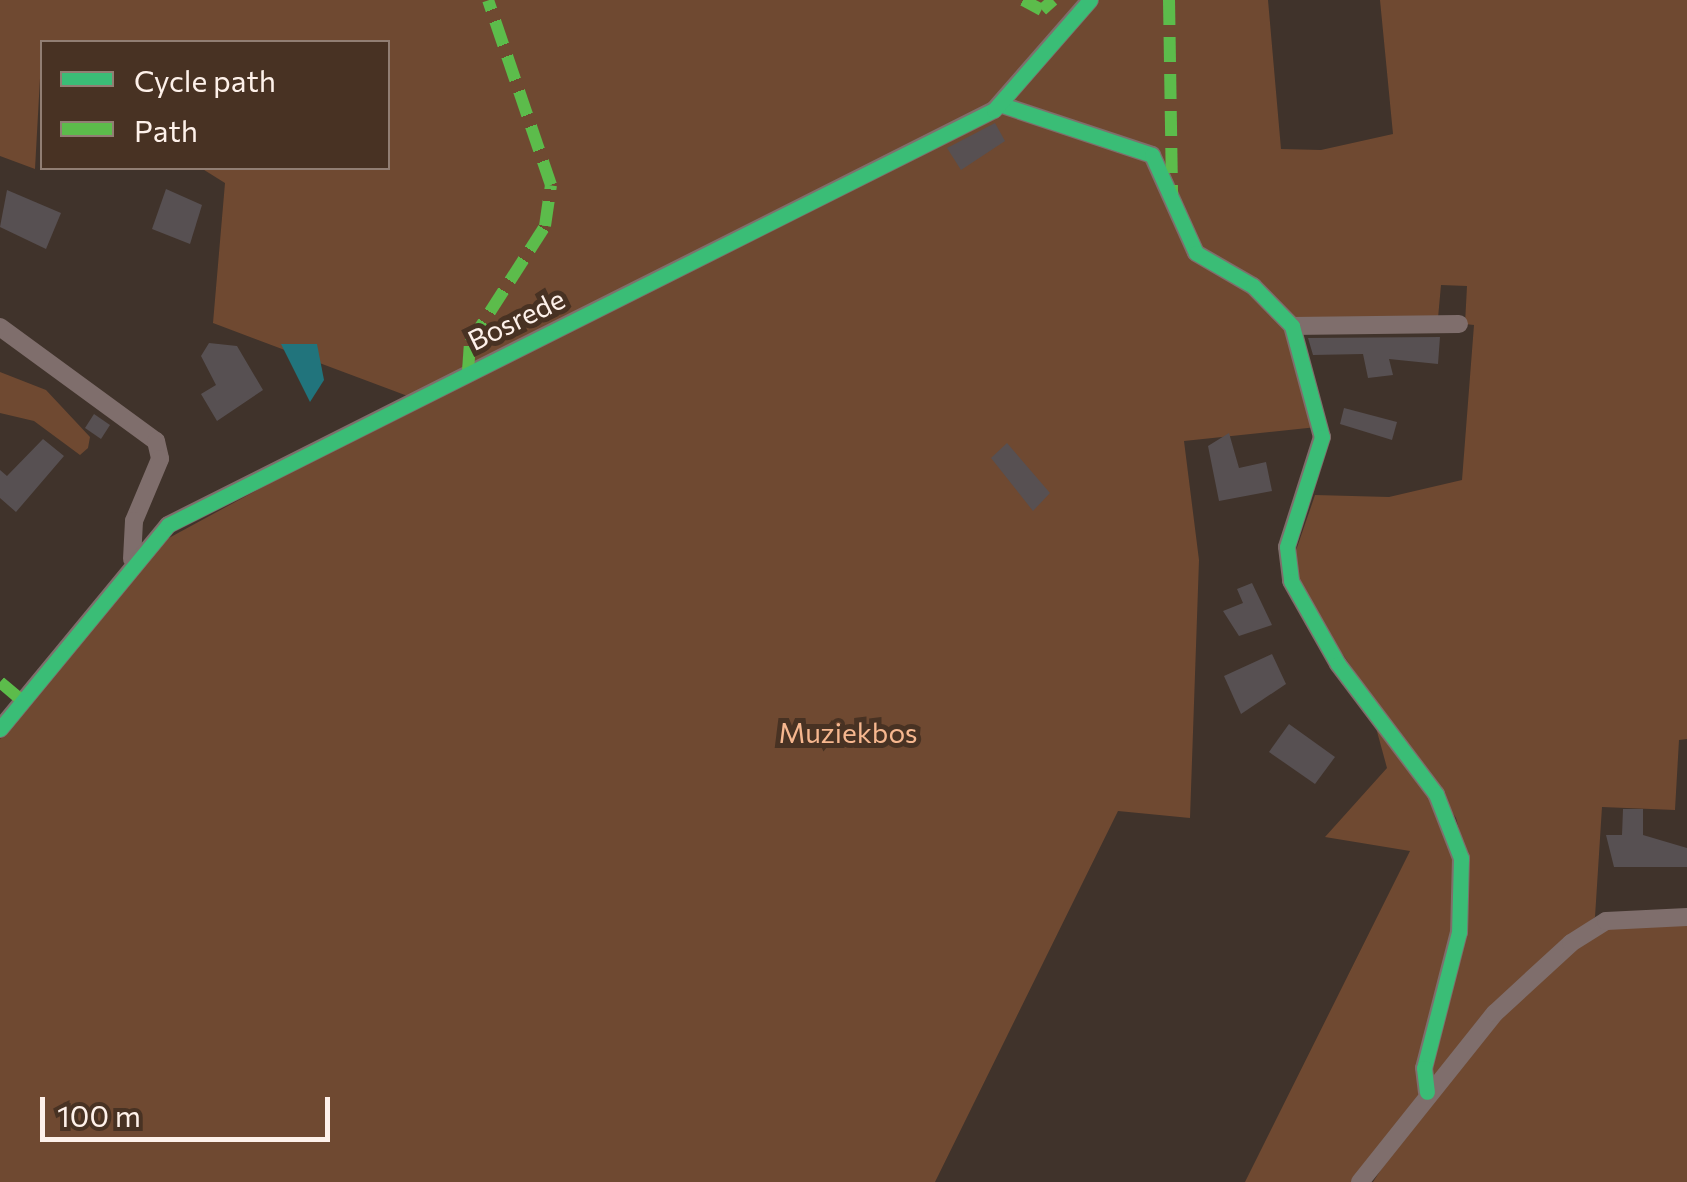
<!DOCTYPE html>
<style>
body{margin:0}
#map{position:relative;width:1687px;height:1182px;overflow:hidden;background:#40332b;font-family:Commissioner,sans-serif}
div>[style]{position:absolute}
.green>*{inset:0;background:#6f4931}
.water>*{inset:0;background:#21747c}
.building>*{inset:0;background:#575052}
.street>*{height:18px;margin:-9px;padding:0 9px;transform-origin:9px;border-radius:9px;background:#7f6e6c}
.quiet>*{height:12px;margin-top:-6px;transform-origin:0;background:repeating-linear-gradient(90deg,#5cbc4b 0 25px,transparent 0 37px)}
.cycleway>*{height:15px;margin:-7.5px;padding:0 7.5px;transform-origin:7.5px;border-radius:7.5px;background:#3abd76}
span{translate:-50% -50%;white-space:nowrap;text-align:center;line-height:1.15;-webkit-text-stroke:10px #483223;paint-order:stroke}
.street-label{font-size:28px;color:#fef1ea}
.park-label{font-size:28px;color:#f6b78f}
.legend{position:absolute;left:40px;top:40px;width:350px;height:130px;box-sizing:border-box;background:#483223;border:2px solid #917e73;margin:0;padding:12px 18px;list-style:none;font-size:30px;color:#fef1ea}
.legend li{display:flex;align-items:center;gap:20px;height:50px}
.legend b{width:50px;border:2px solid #917e73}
.scale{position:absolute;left:40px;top:1097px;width:290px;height:45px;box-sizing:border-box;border:5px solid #fef1ea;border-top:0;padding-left:12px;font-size:30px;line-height:35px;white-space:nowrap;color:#fef1ea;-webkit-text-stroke:8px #483223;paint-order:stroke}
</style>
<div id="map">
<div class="green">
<div style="clip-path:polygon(0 0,1268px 0,1281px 149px,1321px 150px,1393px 134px,1380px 0,1687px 0,1687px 739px,1679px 740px,1675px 810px,1602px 807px,1595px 917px,1524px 975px,1364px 1182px,1245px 1182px,1410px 851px,1325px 837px,1387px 768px,1375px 724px,1428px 785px,1456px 843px,1453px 983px,1463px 844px,1456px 818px,1303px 597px,1293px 559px,1315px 495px,1389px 497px,1462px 480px,1474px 325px,1465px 324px,1467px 286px,1441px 285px,1438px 318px,1297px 320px,1247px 285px,1286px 328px,1317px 427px,1184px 441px,1199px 560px,1190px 818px,1118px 811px,935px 1182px,0 1182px,0 739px,156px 545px,421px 401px,213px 323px,225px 183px,201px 168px,388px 168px,388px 42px,42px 42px,35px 169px,0 156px)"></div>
<div style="clip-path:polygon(0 372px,46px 390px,90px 437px,88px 448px,80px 455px,34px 421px,0 413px)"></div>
<div style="clip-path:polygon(1687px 921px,1687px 1182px,1373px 1182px,1422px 1106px,1535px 980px,1600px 930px)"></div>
</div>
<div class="water">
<div style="clip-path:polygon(281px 344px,317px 344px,324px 380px,310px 402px)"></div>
</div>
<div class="building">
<div style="clip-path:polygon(995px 123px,1005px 141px,961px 170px,947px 148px)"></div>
<div style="clip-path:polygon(166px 189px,202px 205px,190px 244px,152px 229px)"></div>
<div style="clip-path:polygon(7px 190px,61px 213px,46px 249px,0 227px)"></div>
<div style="clip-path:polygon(1440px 337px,1438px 364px,1389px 359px,1393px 375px,1368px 378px,1363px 354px,1313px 355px,1308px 338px)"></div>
<div style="clip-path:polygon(209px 343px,237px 346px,263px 390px,217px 421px,201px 394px,216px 385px,201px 356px)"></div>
<div style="clip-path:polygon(1344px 408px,1397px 422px,1392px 440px,1340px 424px)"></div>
<div style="clip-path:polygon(94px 414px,110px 425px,101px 439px,85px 428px)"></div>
<div style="clip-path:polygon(1229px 433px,1239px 468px,1266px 462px,1272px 491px,1219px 501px,1208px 446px)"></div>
<div style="clip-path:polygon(43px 439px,64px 456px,16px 512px,0 498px,0 470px,7px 476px)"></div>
<div style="clip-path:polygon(1007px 443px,1050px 493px,1033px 511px,991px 458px)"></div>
<div style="clip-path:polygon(1252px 583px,1272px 625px,1239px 636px,1223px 611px,1243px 603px,1237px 589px)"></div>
<div style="clip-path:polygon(1272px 654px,1286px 684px,1241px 714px,1224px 676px)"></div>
<div style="clip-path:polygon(1289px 724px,1335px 757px,1315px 784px,1269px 752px)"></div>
<div style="clip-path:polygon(1623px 809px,1643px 809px,1643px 835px,1687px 848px,1687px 867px,1614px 867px,1606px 835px,1622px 835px)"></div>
</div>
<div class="street">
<div style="left:1002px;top:105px;width:158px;rotate:18.4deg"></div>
<div style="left:1152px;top:155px;width:107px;rotate:65.8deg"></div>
<div style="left:1196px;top:253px;width:66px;rotate:30.1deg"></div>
<div style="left:1253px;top:286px;width:56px;rotate:45.7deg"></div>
<div style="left:1292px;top:326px;width:115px;rotate:74.9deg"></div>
<div style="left:1322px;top:437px;width:115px;rotate:107.7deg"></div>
<div style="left:1287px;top:547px;width:34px;rotate:83deg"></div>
<div style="left:1291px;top:581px;width:95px;rotate:60.5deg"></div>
<div style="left:1338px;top:664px;width:163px;rotate:53deg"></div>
<div style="left:1436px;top:794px;width:69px;rotate:68.7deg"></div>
<div style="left:1461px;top:858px;width:74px;rotate:91.5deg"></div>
<div style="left:1459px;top:932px;width:140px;rotate:104.4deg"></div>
<div style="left:1424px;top:1068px;width:24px;rotate:83deg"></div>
<div style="left:1292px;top:326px;width:167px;rotate:-0.7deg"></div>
<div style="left:0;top:327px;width:193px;rotate:36.2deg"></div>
<div style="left:156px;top:441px;width:18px;rotate:77deg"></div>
<div style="left:160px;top:459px;width:67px;rotate:112.8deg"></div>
<div style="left:134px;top:521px;width:38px;rotate:93deg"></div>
<div style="left:0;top:729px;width:264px;rotate:-50.5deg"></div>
<div style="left:168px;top:525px;width:924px;rotate:-26.68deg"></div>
<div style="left:994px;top:110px;width:146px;rotate:-48.9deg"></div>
<div style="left:1360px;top:1182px;width:216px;rotate:-51.4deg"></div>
<div style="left:1495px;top:1013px;width:103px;rotate:-42.6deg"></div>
<div style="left:1571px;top:943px;width:41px;rotate:-32.2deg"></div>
<div style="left:1606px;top:921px;width:81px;rotate:-2.8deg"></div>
</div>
<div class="quiet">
<div style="left:1023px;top:0;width:21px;rotate:28deg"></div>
<div style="left:1042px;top:10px;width:15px;rotate:-42deg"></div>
<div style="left:1169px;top:0;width:194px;rotate:89.1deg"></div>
<div style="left:468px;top:371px;width:28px;rotate:-86deg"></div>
<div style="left:470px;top:343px;width:139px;rotate:-57.3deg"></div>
<div style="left:545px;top:226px;width:41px;rotate:-81.7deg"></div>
<div style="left:551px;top:185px;width:195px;rotate:-108.8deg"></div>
<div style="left:0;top:682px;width:30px;rotate:40deg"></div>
</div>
<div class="cycleway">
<div style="left:1002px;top:105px;width:158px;rotate:18.4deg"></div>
<div style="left:1152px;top:155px;width:107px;rotate:65.8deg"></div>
<div style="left:1196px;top:253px;width:66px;rotate:30.1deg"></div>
<div style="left:1253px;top:286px;width:56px;rotate:45.7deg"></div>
<div style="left:1292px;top:326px;width:115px;rotate:74.9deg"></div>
<div style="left:1322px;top:437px;width:115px;rotate:107.7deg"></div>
<div style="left:1287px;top:547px;width:34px;rotate:83deg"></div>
<div style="left:1291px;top:581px;width:95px;rotate:60.5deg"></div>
<div style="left:1338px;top:664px;width:163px;rotate:53deg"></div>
<div style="left:1436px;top:794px;width:69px;rotate:68.7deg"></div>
<div style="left:1461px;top:858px;width:74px;rotate:91.5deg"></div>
<div style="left:1459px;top:932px;width:140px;rotate:104.4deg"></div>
<div style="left:1424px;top:1068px;width:24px;rotate:83deg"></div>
<div style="left:0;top:729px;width:264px;rotate:-50.5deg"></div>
<div style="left:168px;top:525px;width:924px;rotate:-26.68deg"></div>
<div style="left:994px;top:110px;width:146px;rotate:-48.9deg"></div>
</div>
<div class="street-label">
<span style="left:516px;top:319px;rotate:-26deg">Bosrede</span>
</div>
<div class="park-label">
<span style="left:848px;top:732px">Muziekbos</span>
</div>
<ul class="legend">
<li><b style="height:12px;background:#3abd76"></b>Cycle path</li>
<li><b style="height:12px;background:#5cbc4b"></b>Path</li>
</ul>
<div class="scale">100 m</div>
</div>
